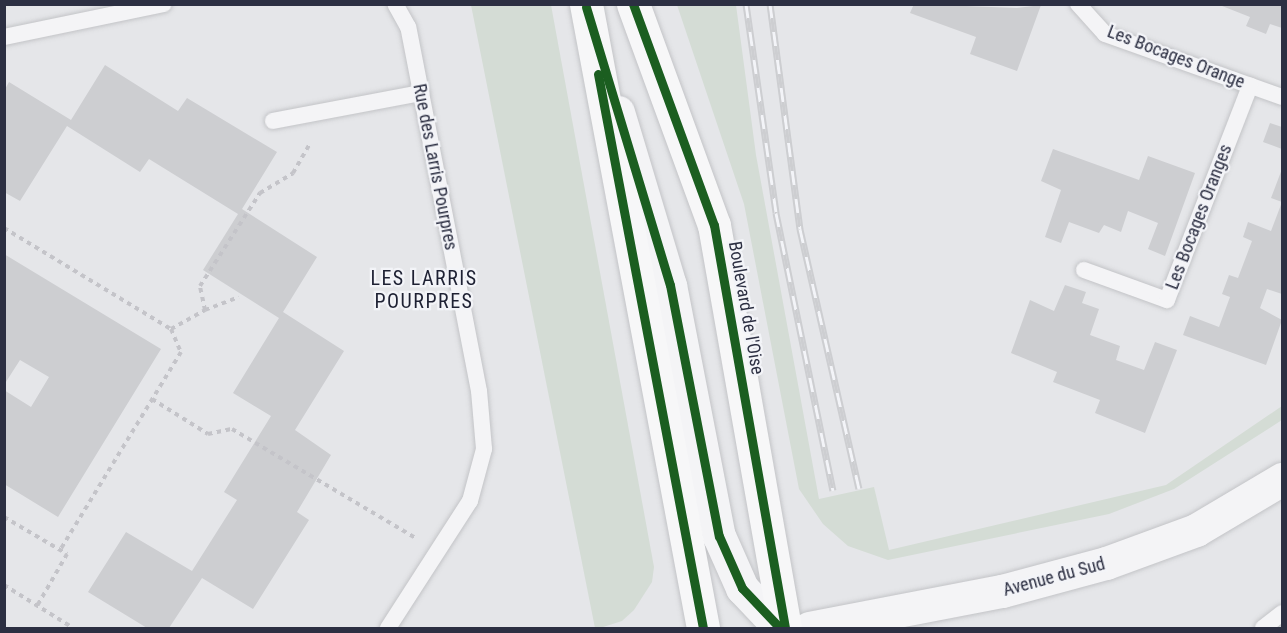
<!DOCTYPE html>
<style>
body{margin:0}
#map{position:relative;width:1287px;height:633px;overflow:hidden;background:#e5e6e9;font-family:"Roboto Condensed",sans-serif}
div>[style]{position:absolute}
.green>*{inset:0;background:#d4dcd5}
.building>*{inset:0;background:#cdced1}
.path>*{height:4px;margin-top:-2px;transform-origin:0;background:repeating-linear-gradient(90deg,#c4c4c9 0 4.5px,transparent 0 9px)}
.roads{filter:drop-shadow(0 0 2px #c3c4c7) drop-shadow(0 0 2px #c3c4c7)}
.service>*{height:16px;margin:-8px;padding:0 8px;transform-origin:8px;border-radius:8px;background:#f4f4f6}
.tertiary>*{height:33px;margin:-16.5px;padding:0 16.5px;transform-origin:16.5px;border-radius:16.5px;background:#f4f4f6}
.secondary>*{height:33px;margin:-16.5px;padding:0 16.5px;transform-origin:16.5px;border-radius:16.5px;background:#f7f7f8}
.rail>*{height:7px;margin-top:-3.5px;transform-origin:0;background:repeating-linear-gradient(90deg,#f3f4f8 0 14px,#cdced1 0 28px);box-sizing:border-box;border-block:2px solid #cdced1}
.cycleway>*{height:9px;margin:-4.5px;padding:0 4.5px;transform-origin:4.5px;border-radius:4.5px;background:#1b5e20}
span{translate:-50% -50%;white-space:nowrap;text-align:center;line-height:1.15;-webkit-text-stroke:4.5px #f3f4f8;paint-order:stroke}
.street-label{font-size:18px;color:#2c2f42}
.neighbourhood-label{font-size:20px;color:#1e2133;letter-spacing:1.5px}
.frame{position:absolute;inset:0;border:6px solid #2c2f42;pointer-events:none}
</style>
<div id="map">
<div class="green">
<div style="clip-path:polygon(471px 5px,551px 5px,654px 567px,652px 582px,634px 610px,622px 621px,600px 628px,595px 628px)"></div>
<div style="clip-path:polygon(677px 5px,736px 5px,756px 155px,819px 499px,874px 487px,889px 550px,1166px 485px,1282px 406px,1282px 420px,1174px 489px,1109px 514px,888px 560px,848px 546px,823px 524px,799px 489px,744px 204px)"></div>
</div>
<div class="building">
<div style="clip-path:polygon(914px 4px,1017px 8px,1041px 5px,1017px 71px,970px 54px,976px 37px,910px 13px)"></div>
<div style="clip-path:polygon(1217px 4px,1282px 4px,1282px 28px,1270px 24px,1266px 34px,1246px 26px,1250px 17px)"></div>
<div style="clip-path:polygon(105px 65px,178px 111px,187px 98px,277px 152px,242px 209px,317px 257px,283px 312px,344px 351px,295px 430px,331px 455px,297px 512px,309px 520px,253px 609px,202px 578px,169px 628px,147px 628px,88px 592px,126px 532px,192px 571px,237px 500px,224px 492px,271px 416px,233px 393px,279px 318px,203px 270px,238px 214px,149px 159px,140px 172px,67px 126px,20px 201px,4px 192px,4px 91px,9px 82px,71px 120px)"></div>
<div style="clip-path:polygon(1270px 123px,1282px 127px,1282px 149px,1263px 142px)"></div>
<div style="clip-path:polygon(1053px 149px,1139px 180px,1148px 156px,1195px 173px,1165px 256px,1148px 249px,1158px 223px,1128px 211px,1121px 232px,1104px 225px,1099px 233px,1069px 222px,1061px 243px,1045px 237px,1061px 190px,1041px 181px)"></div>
<div style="clip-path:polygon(1282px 169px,1282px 294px,1267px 289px,1260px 308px,1282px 320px,1266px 365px,1183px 335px,1190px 316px,1219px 327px,1230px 297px,1222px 294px,1229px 275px,1238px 278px,1252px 241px,1243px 237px,1248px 222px,1271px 231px,1282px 202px,1271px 198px)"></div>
<div style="clip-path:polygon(4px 254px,161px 349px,58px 517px,4px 484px,4px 390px,31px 407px,49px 377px,20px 360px,4px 385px)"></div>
<div style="clip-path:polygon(1065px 285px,1086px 292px,1082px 303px,1099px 309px,1090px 335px,1120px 346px,1116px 360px,1144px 370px,1155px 342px,1177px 350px,1145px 433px,1095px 413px,1100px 400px,1053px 382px,1057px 372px,1011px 353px,1030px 300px,1054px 311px)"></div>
</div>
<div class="path">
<div style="left:4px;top:228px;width:195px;rotate:31.2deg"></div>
<div style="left:171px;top:329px;width:25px;rotate:67deg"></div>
<div style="left:181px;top:352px;width:232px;rotate:121.4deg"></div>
<div style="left:205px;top:310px;width:36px;rotate:-21deg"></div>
<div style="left:171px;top:329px;width:39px;rotate:-29deg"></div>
<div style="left:205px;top:310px;width:25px;rotate:-102deg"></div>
<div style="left:200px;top:286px;width:111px;rotate:-57.2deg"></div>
<div style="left:260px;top:193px;width:39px;rotate:-31deg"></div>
<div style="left:293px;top:173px;width:34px;rotate:-60deg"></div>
<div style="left:152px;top:399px;width:66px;rotate:32deg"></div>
<div style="left:208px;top:434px;width:25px;rotate:-12deg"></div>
<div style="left:232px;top:429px;width:212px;rotate:30.7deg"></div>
<div style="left:4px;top:517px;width:73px;rotate:30.4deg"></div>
<div style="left:67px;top:554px;width:60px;rotate:120deg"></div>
<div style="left:4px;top:585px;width:81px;rotate:31.9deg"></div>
</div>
<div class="roads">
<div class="service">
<div style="left:1078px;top:4px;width:40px;rotate:48deg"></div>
<div style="left:1105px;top:34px;width:188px;rotate:19.6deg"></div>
<div style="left:4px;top:37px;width:163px;rotate:-11.7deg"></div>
<div style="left:273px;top:121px;width:151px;rotate:-10.7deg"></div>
<div style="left:1084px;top:270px;width:88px;rotate:19.9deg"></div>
<div style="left:1167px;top:300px;width:230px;rotate:-68.8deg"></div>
<div style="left:388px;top:628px;width:151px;rotate:-57.2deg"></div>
<div style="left:470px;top:501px;width:54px;rotate:-74.9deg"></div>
<div style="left:484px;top:449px;width:58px;rotate:-94.9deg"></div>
<div style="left:479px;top:391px;width:371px;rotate:-101deg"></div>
<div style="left:408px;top:27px;width:26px;rotate:-119deg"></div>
<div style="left:1263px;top:628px;width:24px;rotate:-38deg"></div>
</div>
<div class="tertiary">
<div style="left:618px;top:112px;width:181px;rotate:73.3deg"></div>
<div style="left:670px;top:285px;width:256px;rotate:79deg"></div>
<div style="left:719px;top:536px;width:57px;rotate:66.1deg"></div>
<div style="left:742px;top:588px;width:55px;rotate:46.5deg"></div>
<div style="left:809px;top:628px;width:197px;rotate:-10.9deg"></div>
<div style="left:1002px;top:591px;width:108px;rotate:-15.1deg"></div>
<div style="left:1106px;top:563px;width:96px;rotate:-20.1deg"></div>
<div style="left:1196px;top:530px;width:100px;rotate:-30.7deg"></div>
</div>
<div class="secondary">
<div style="left:586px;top:4px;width:635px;rotate:79.38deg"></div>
<div style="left:633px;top:4px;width:235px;rotate:69.9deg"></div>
<div style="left:714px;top:225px;width:409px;rotate:80deg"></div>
</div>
</div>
<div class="rail">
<div style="left:746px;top:4px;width:211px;rotate:81.8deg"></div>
<div style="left:776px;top:213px;width:283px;rotate:78.4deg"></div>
<div style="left:770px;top:4px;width:227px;rotate:82.4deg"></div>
<div style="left:800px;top:229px;width:266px;rotate:77.2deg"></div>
</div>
<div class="cycleway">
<div style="left:633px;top:4px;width:235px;rotate:69.9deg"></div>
<div style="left:714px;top:225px;width:409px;rotate:80deg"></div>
<div style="left:586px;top:7px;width:290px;rotate:73.2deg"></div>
<div style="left:670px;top:285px;width:256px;rotate:79deg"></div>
<div style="left:719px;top:536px;width:57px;rotate:66.1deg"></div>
<div style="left:742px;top:588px;width:55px;rotate:46.5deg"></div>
<div style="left:598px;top:74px;width:564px;rotate:79.27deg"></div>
</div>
<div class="street-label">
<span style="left:1176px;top:57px;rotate:21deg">Les Bocages Orange</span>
<span style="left:435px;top:167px;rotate:79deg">Rue des Larris Pourpres</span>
<span style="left:1199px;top:217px;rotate:-69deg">Les Bocages Oranges</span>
<span style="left:746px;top:308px;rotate:80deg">Boulevard de l'Oise</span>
<span style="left:1054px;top:577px;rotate:-15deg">Avenue du Sud</span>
</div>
<div class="neighbourhood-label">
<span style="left:424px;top:290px">LES LARRIS<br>POURPRES</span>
</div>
<div class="frame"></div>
</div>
